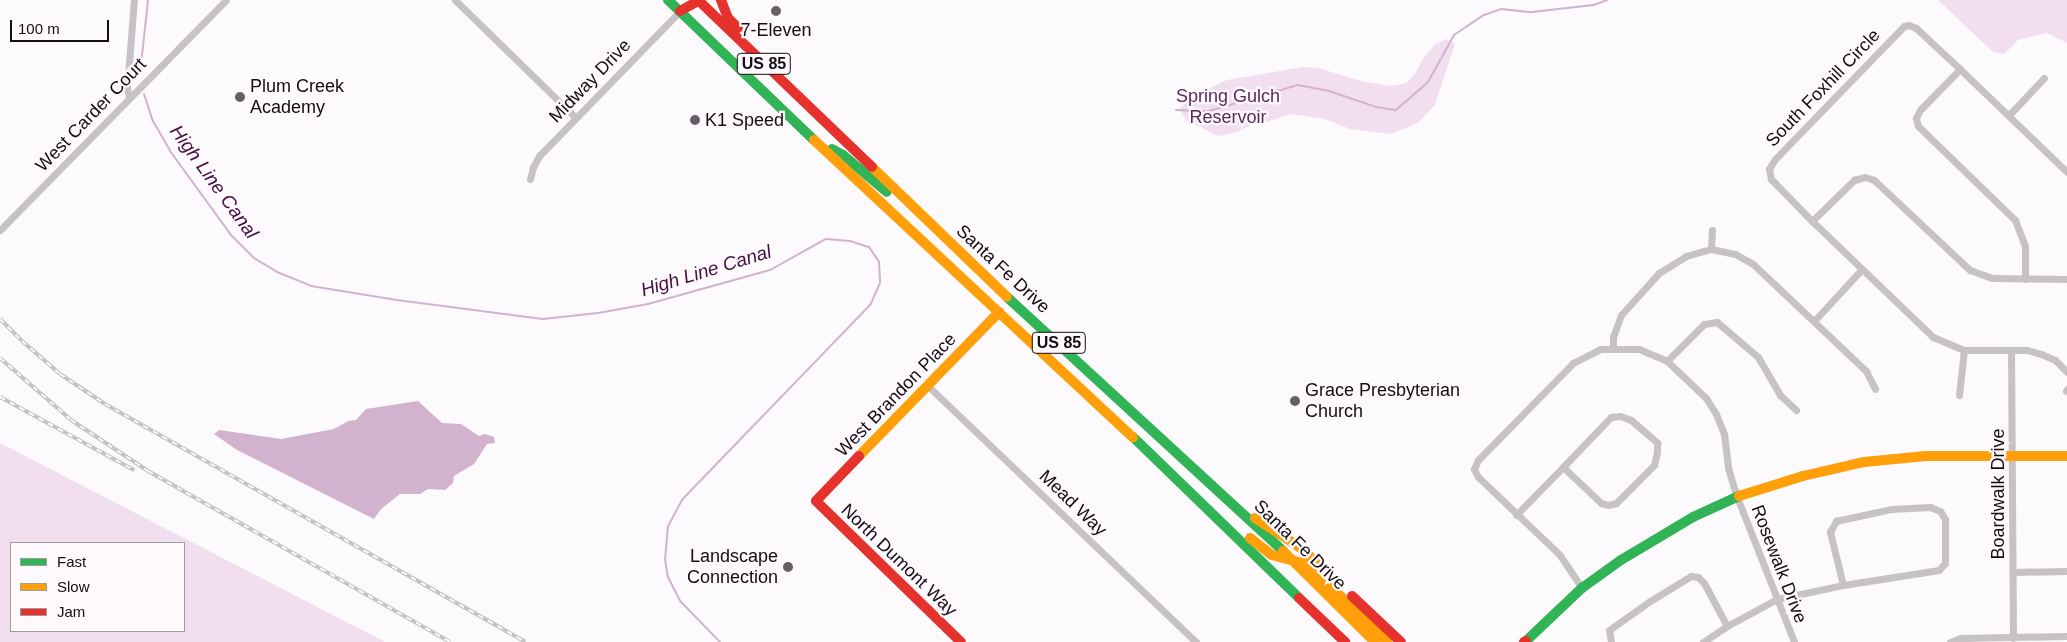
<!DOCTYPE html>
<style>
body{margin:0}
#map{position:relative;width:2067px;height:642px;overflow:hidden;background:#fcfafc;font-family:Helvetica,sans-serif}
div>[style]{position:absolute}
.green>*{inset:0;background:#f1dfef}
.water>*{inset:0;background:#d1b3ce}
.stream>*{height:2px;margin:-1px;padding:0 1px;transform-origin:1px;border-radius:1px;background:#d1b3ce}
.street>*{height:7px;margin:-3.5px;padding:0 3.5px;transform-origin:3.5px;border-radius:3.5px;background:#c6c2c5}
.fast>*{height:10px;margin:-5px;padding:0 5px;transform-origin:5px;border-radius:5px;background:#30b455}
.slow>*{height:10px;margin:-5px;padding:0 5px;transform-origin:5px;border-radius:5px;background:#ff9f0a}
.jam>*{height:10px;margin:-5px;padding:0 5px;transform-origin:5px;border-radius:5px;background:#e5322d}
.rail>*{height:4px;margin-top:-2px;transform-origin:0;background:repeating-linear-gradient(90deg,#fdf9fd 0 5.5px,#c0bec0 0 11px);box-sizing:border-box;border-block:1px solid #c0bec0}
.dots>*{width:14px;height:14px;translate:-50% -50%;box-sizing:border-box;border:2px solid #fdf9fd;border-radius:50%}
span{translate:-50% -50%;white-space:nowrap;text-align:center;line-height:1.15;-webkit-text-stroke:4.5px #fdf9fd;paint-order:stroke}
.shield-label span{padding:1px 4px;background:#fdf9fd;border:1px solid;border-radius:4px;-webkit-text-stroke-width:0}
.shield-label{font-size:16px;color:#140d13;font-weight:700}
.poi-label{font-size:18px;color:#140d13}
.left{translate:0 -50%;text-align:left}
.right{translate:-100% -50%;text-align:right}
.street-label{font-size:18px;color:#140d13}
.park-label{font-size:18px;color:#5d2859}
.water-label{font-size:19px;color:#441041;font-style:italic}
.legend{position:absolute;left:10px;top:542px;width:175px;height:90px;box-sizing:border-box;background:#fdf9fd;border:1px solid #a09b9f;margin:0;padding:6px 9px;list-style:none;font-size:15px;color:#140d13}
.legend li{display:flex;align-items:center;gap:10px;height:25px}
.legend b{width:25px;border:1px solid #a09b9f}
.scale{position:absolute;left:10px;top:20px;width:99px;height:22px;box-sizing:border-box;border:2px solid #140d13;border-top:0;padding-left:6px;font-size:15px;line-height:18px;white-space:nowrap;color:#140d13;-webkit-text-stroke:4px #fdf9fd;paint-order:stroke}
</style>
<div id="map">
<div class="green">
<div style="clip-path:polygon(1938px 0,2067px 0,2067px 43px,2047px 33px,2018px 40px,2004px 54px,1993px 52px)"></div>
<div style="clip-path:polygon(1447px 39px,1455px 44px,1435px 105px,1418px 123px,1391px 134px,1350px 129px,1325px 119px,1291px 114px,1264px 123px,1252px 124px,1237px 132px,1218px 136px,1186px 120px,1180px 111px,1182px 106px,1195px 95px,1227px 80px,1303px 67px,1319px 68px,1360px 81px,1391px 86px,1406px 83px,1415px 74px,1422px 60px,1435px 44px)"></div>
<div style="clip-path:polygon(evenodd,0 443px,385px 642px,0 642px,0 443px,11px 543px,184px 543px,184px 631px,11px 631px,11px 543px)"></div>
</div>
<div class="water">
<div style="clip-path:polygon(418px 401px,442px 423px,461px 424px,479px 436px,485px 434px,494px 437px,495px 443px,487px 444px,474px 464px,454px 476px,453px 483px,445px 490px,428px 489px,420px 494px,400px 494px,381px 509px,374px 519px,237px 450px,214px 434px,219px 430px,281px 439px,334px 429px,348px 421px,356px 420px,366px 409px)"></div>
</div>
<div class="stream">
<div style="left:140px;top:74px;width:74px;rotate:-83.8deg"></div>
<div style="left:144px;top:94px;width:28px;rotate:72deg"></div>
<div style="left:153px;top:121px;width:34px;rotate:60deg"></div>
<div style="left:170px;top:151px;width:104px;rotate:54deg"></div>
<div style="left:231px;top:235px;width:33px;rotate:45deg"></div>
<div style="left:254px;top:258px;width:27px;rotate:31deg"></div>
<div style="left:277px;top:272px;width:37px;rotate:22deg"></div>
<div style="left:311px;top:286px;width:87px;rotate:9.2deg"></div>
<div style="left:397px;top:300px;width:147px;rotate:7.4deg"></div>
<div style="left:543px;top:319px;width:55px;rotate:-6.2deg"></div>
<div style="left:598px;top:313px;width:51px;rotate:-10.2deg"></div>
<div style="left:648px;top:304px;width:127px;rotate:-15.6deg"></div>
<div style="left:770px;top:270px;width:64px;rotate:-29deg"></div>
<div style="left:826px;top:239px;width:24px;rotate:5deg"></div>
<div style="left:850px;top:241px;width:20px;rotate:18deg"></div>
<div style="left:869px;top:247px;width:18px;rotate:56deg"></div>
<div style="left:879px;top:262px;width:21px;rotate:87deg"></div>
<div style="left:880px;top:283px;width:24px;rotate:114deg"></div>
<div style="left:870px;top:305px;width:271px;rotate:134deg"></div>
<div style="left:682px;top:500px;width:30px;rotate:118deg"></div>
<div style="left:668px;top:526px;width:33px;rotate:95deg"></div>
<div style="left:665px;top:559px;width:18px;rotate:81deg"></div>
<div style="left:668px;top:577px;width:28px;rotate:63deg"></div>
<div style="left:681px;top:602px;width:56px;rotate:45.7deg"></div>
<div style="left:1176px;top:110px;width:33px;rotate:2deg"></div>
<div style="left:1209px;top:111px;width:93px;rotate:-16.3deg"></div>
<div style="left:1298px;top:85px;width:32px;rotate:11deg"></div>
<div style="left:1329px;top:91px;width:50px;rotate:18.8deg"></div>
<div style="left:1376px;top:107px;width:20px;rotate:9deg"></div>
<div style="left:1396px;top:110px;width:43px;rotate:-41.2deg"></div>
<div style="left:1428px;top:82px;width:54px;rotate:-61deg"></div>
<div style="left:1454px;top:35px;width:36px;rotate:-34deg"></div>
<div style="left:1484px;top:15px;width:18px;rotate:-19deg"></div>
<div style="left:1501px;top:9px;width:31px;rotate:6deg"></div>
<div style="left:1532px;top:12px;width:62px;rotate:-6.4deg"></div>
<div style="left:1594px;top:5px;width:14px;rotate:-21deg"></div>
</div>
<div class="street">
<div style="left:455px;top:0;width:168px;rotate:44.3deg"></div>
<div style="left:1960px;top:69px;width:57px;rotate:134.3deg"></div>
<div style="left:1920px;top:110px;width:9px;rotate:117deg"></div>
<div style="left:1916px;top:118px;width:8px;rotate:76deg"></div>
<div style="left:1918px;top:126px;width:135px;rotate:44.1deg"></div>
<div style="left:2015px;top:220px;width:28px;rotate:69deg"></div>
<div style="left:2025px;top:246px;width:33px;rotate:90deg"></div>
<div style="left:129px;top:97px;width:9px;rotate:-103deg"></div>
<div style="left:127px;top:88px;width:88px;rotate:-85.5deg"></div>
<div style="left:2009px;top:115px;width:51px;rotate:-46.6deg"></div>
<div style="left:2067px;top:172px;width:149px;rotate:-136.1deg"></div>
<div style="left:1960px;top:69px;width:60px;rotate:-137deg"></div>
<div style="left:1916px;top:28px;width:8px;rotate:-157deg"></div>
<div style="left:1909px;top:25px;width:5px;rotate:169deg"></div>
<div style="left:1904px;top:26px;width:185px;rotate:134.1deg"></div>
<div style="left:1775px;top:159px;width:12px;rotate:121deg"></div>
<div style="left:1769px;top:169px;width:10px;rotate:79deg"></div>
<div style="left:1771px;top:179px;width:59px;rotate:45.7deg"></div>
<div style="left:1812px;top:221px;width:168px;rotate:43.8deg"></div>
<div style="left:1933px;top:337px;width:34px;rotate:23deg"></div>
<div style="left:1964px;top:350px;width:63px"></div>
<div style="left:2027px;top:350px;width:15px;rotate:16deg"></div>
<div style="left:2041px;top:354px;width:15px;rotate:23deg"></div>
<div style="left:2055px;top:360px;width:17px;rotate:45deg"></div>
<div style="left:530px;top:179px;width:12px;rotate:-76deg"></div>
<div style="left:533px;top:167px;width:13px;rotate:-61deg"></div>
<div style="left:539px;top:156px;width:202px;rotate:-45.8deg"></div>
<div style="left:1812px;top:221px;width:59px;rotate:-44.3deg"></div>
<div style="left:1854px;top:180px;width:11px;rotate:-15deg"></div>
<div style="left:1865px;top:177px;width:9px;rotate:18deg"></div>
<div style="left:1874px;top:180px;width:132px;rotate:43.2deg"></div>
<div style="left:1970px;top:270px;width:23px;rotate:20deg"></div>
<div style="left:1992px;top:278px;width:75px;rotate:0.8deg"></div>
<div style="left:0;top:230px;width:322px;rotate:-45.5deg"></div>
<div style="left:1711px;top:249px;width:19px;rotate:-87deg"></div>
<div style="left:1814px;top:321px;width:69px;rotate:-47.3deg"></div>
<div style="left:1613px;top:347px;width:10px;rotate:-90deg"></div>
<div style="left:1613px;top:337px;width:23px;rotate:-70deg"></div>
<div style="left:1621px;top:315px;width:57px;rotate:-47.9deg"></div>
<div style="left:1659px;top:273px;width:32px;rotate:-32deg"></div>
<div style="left:1686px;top:256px;width:26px;rotate:-16deg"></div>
<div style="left:1711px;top:249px;width:25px;rotate:12deg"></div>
<div style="left:1735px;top:254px;width:21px;rotate:29deg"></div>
<div style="left:1753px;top:264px;width:156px;rotate:43.4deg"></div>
<div style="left:1866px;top:371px;width:20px;rotate:63deg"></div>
<div style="left:2011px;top:350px;width:288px;rotate:89.6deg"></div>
<div style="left:1667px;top:361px;width:52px;rotate:-45deg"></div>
<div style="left:1704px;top:324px;width:13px;rotate:-9deg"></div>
<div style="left:1717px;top:322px;width:54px;rotate:40.5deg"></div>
<div style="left:1758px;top:357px;width:44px;rotate:59.9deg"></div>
<div style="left:1780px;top:395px;width:22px;rotate:43deg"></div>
<div style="left:928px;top:386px;width:371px;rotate:43.7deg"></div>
<div style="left:2066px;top:391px;width:2px;rotate:-63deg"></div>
<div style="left:1959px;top:395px;width:45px;rotate:-83.7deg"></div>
<div style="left:1620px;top:416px;width:12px;rotate:20deg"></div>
<div style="left:1631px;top:420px;width:35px;rotate:41deg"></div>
<div style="left:1657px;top:443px;width:9px;rotate:90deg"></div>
<div style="left:1657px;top:452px;width:13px;rotate:103deg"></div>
<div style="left:1654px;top:465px;width:54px;rotate:135deg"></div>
<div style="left:1616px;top:503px;width:8px;rotate:166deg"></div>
<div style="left:1608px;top:505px;width:7px;rotate:-164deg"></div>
<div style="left:1601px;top:503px;width:52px;rotate:-136.5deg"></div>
<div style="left:1563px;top:467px;width:69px;rotate:-46.2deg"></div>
<div style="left:1611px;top:417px;width:9px;rotate:-6deg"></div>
<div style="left:1930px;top:507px;width:11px;rotate:22deg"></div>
<div style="left:1940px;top:511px;width:9px;rotate:58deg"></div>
<div style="left:1945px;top:519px;width:44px;rotate:90deg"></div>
<div style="left:1945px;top:563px;width:9px;rotate:131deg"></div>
<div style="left:1939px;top:570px;width:97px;rotate:171.1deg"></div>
<div style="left:1843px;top:585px;width:55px;rotate:-103.8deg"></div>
<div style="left:1830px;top:532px;width:13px;rotate:-61deg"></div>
<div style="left:1836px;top:521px;width:56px;rotate:-12.3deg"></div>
<div style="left:1891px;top:509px;width:39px;rotate:-3deg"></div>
<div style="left:1516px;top:515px;width:67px;rotate:-45.6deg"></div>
<div style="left:2013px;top:572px;width:54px;rotate:-1.1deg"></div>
<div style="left:1582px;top:588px;width:40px;rotate:-124deg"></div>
<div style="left:1560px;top:555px;width:113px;rotate:-136.4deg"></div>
<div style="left:1478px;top:477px;width:9px;rotate:-117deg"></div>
<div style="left:1474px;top:469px;width:10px;rotate:-66deg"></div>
<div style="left:1478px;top:460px;width:136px;rotate:-45.6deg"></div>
<div style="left:1573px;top:363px;width:31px;rotate:-27deg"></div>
<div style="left:1601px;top:349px;width:38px"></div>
<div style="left:1639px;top:349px;width:30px;rotate:23deg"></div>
<div style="left:1667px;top:361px;width:54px;rotate:43.5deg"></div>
<div style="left:1706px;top:398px;width:19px;rotate:58deg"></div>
<div style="left:1716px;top:414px;width:22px;rotate:68deg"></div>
<div style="left:1724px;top:434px;width:34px;rotate:83deg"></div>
<div style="left:1728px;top:468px;width:30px;rotate:73deg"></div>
<div style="left:1737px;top:497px;width:156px;rotate:68.5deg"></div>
<div style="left:1727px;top:626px;width:57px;rotate:-28.4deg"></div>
<div style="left:1777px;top:599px;width:67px;rotate:-12deg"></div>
<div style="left:1611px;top:642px;width:12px;rotate:-99deg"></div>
<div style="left:1609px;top:630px;width:50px;rotate:-35.3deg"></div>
<div style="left:1650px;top:601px;width:48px;rotate:-31.4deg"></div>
<div style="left:1691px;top:576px;width:7px;rotate:8deg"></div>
<div style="left:1698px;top:577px;width:8px;rotate:45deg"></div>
<div style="left:1704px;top:583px;width:49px;rotate:61.9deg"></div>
<div style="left:1727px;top:626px;width:29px;rotate:146deg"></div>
<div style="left:1950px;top:642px;width:12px;rotate:-20deg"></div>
<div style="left:1961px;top:638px;width:106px;rotate:-1.1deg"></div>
</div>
<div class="fast">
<div style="left:668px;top:0;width:202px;rotate:43.8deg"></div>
<div style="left:832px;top:149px;width:13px;rotate:29deg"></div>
<div style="left:843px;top:155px;width:57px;rotate:40.1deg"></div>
<div style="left:1007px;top:297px;width:375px;rotate:42.6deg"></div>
<div style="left:1133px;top:437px;width:231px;rotate:44.1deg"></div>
<div style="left:1525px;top:642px;width:79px;rotate:-43.5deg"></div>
<div style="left:1582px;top:588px;width:48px;rotate:-35.7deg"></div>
<div style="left:1621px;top:560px;width:84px;rotate:-30.8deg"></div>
<div style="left:1693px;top:517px;width:51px;rotate:-24.5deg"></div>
</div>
<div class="slow">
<div style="left:814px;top:140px;width:436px;rotate:43deg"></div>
<div style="left:872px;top:167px;width:187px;rotate:43.9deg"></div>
<div style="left:859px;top:456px;width:201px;rotate:-45.8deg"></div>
<div style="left:1739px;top:496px;width:67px;rotate:-17.4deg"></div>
<div style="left:1803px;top:476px;width:63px;rotate:-12.9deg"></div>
<div style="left:1864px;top:462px;width:62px;rotate:-5.5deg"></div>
<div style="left:1926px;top:456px;width:141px"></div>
<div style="left:1255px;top:518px;width:51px;rotate:33.1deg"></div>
<div style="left:1298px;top:546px;width:33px;rotate:41deg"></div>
<div style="left:1250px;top:538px;width:28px;rotate:38deg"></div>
<div style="left:1272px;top:555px;width:38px;rotate:15deg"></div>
<div style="left:1309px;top:565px;width:110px;rotate:44.6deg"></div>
<div style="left:1283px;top:551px;width:129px;rotate:44.7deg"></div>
</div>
<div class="jam">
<div style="left:698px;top:0;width:241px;rotate:43.8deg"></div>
<div style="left:721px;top:0;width:19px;rotate:69deg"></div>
<div style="left:728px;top:18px;width:14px;rotate:45deg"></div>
<div style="left:680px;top:11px;width:23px;rotate:-29deg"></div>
<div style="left:859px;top:456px;width:62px;rotate:133.7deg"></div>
<div style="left:816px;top:501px;width:202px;rotate:44.2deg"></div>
<div style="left:1352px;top:596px;width:67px;rotate:43.2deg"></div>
<div style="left:1299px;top:598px;width:64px;rotate:43.7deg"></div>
<div style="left:1524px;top:642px;width:2px;rotate:-27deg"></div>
</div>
<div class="rail">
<div style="left:0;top:319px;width:31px;rotate:45deg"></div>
<div style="left:22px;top:341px;width:50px;rotate:41deg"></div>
<div style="left:60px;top:374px;width:54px;rotate:33.7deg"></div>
<div style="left:105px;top:404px;width:483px;rotate:29.5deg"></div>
<div style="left:0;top:358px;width:94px;rotate:41.1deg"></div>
<div style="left:71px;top:420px;width:92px;rotate:33.5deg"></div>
<div style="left:148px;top:471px;width:347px;rotate:29.5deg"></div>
<div style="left:0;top:397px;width:153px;rotate:28.6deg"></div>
</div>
<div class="dots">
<div style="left:776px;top:11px;background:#656065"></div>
<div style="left:240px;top:97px;background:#656065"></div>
<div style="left:695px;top:120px;background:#656065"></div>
<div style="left:1295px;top:401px;background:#656065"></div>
<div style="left:788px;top:567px;background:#656065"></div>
</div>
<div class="shield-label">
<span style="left:764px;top:64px">US 85</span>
<span style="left:1059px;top:343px">US 85</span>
</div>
<div class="poi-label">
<span style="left:776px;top:30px">7-Eleven</span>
<span class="left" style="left:250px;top:97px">Plum Creek<br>Academy</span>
<span class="left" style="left:705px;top:120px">K1 Speed</span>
<span class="left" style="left:1305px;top:401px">Grace Presbyterian<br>Church</span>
<span class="right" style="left:778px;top:567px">Landscape<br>Connection</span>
</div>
<div class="street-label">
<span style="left:590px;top:81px;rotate:-46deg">Midway Drive</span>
<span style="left:1823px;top:88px;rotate:-46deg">South Foxhill Circle</span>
<span style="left:91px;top:115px;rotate:-46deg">West Carder Court</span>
<span style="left:1003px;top:269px;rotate:43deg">Santa Fe Drive</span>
<span style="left:896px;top:395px;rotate:-46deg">West Brandon Place</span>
<span style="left:1998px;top:494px;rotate:-90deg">Boardwalk Drive</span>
<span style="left:1073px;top:503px;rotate:44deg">Mead Way</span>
<span style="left:1300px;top:545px;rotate:44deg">Santa Fe Drive</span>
<span style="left:899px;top:560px;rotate:44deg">North Dumont Way</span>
<span style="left:1779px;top:564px;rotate:69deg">Rosewalk Drive</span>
</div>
<div class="park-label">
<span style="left:1228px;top:107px">Spring Gulch<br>Reservoir</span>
</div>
<div class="water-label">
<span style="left:214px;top:182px;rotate:54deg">High Line Canal</span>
<span style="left:706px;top:271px;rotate:-17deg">High Line Canal</span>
</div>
<ul class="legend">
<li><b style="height:6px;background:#30b455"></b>Fast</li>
<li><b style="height:6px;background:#ff9f0a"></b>Slow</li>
<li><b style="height:6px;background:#e5322d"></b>Jam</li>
</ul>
<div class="scale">100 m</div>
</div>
